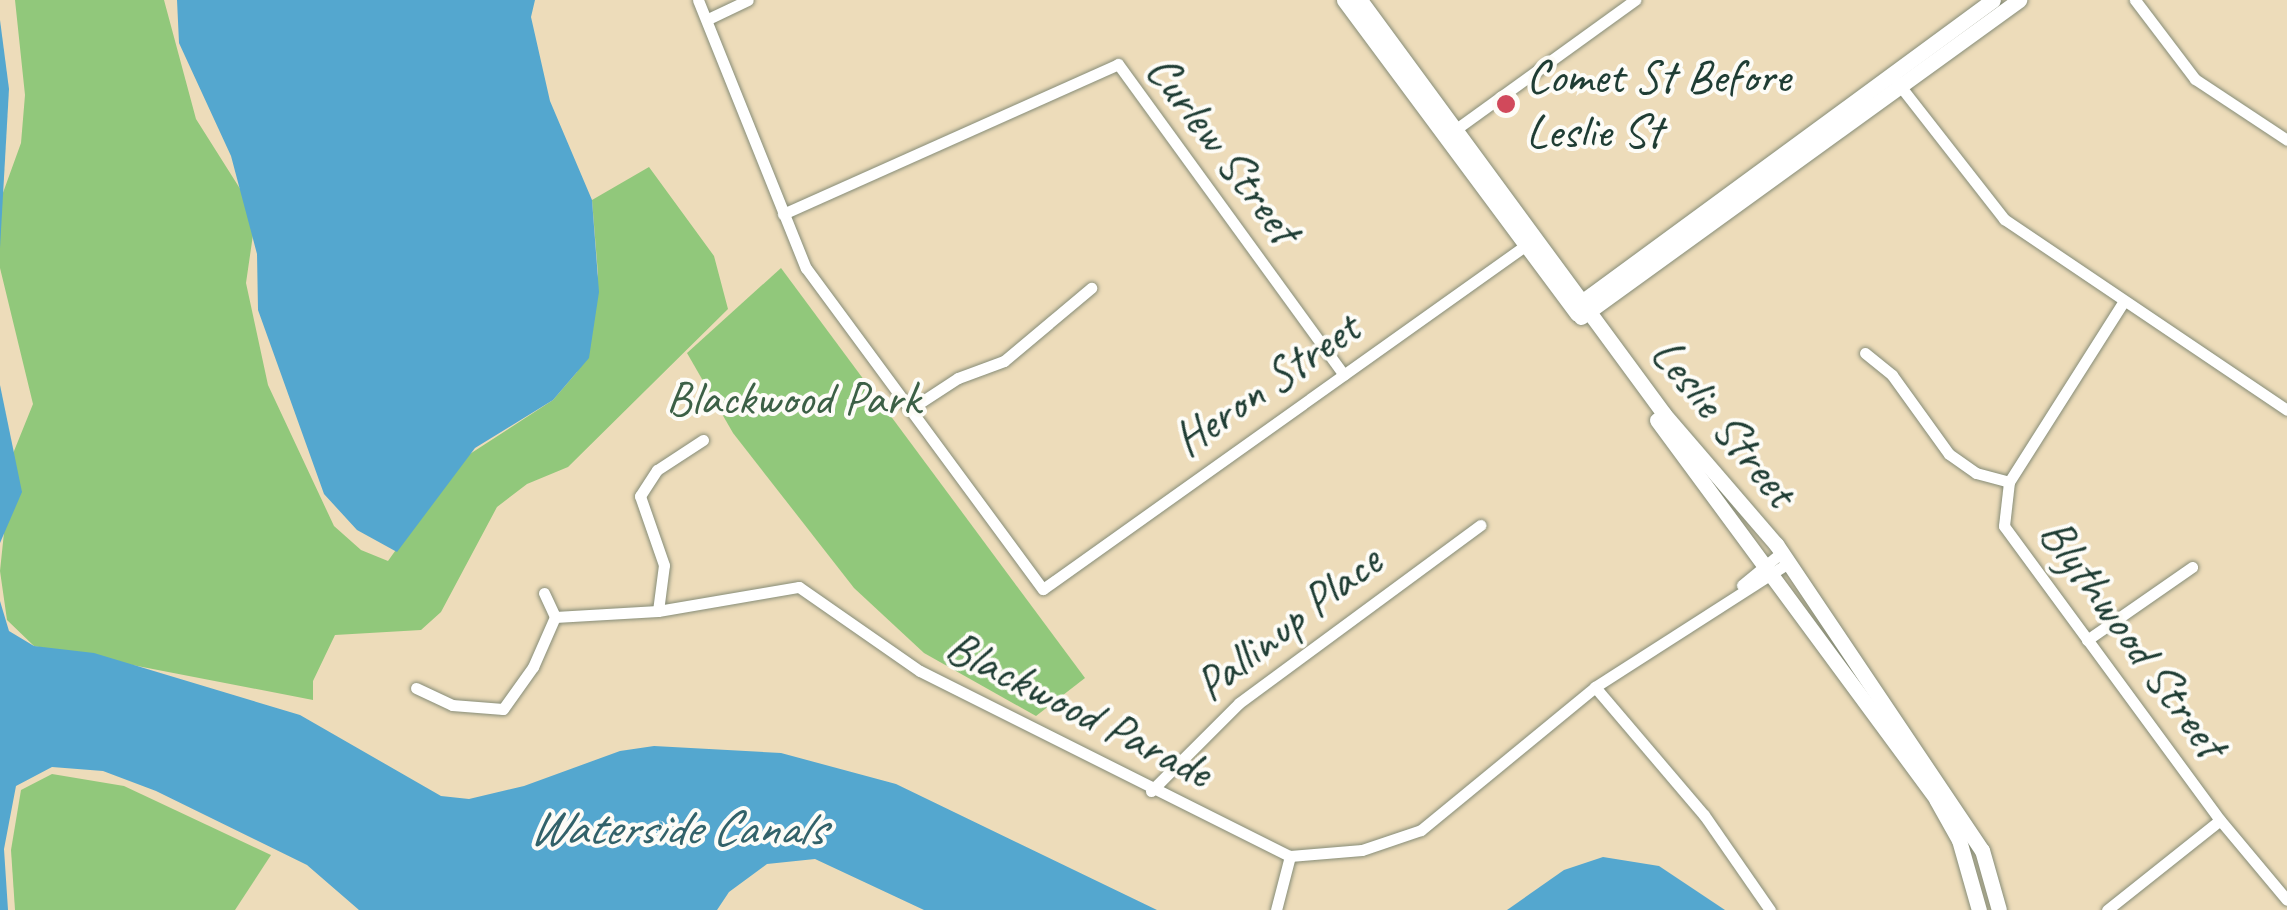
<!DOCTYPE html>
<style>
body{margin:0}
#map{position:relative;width:2287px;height:910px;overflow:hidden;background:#eddcba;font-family:Caveat,sans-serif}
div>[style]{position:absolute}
.green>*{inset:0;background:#91c87b}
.water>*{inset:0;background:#54a7cf}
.roads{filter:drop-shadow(0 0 2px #868c77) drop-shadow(0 0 2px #868c77)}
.minor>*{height:11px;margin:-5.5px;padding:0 5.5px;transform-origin:5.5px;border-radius:5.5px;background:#fff}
.tertiary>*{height:15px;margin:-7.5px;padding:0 7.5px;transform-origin:7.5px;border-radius:7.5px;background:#fff}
.dots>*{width:28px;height:28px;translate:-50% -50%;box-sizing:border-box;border:5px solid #fdfcf7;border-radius:50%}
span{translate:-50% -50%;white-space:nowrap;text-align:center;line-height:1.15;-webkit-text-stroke:8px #fdfcf7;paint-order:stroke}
.poi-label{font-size:48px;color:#1f3d34}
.left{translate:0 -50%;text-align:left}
.street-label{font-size:48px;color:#1f3d34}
.park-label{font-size:48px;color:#3c6046}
.water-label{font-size:50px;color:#32626a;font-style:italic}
</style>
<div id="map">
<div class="green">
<div style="clip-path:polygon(15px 0,164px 0,196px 119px,256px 214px,246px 283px,268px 385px,334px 526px,361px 550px,388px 561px,459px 461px,553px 400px,577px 372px,598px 274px,592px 200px,649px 167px,714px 256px,728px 309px,568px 467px,527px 484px,497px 507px,441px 612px,421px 630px,335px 635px,313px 681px,313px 700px,34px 646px,7px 620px,0 571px,12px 456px,33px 404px,0 268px,0 201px,21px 143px,25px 95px)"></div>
<div style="clip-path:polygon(781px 268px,1085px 678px,1036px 716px,924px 653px,854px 588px,733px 433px,687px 353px)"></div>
<div style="clip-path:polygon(52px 774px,124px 786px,271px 855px,235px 910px,15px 910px,11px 850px,21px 790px)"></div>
</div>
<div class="water">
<div style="clip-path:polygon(177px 0,535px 0,531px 17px,550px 101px,592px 200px,599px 292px,589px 358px,553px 400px,475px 448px,397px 552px,357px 530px,324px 494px,258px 310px,257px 254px,231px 156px,179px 43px)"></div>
<div style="clip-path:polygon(0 20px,9px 89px,0 248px)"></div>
<div style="clip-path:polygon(0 385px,22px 492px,0 543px)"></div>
<div style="clip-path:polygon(0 601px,9px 631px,34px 646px,94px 653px,300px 715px,441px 796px,469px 799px,524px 786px,620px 751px,654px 746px,781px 753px,896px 784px,1157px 910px,924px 910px,815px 859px,767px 864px,729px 892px,717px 910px,359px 910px,307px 865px,156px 791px,103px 771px,52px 767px,16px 786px,4px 849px,8px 910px,0 910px)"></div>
<div style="clip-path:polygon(1603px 857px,1659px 866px,1725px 910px,1507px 910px,1564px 870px)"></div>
</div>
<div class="roads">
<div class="minor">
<div style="left:698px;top:0;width:289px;rotate:68.1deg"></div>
<div style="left:806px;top:268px;width:399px;rotate:53.6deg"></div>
<div style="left:1043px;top:589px;width:597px;rotate:-35.45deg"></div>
<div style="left:2135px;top:0;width:99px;rotate:52.8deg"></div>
<div style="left:2195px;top:79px;width:110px;rotate:33.5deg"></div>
<div style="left:708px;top:19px;width:44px;rotate:-25.4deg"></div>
<div style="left:1897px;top:82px;width:174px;rotate:52deg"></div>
<div style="left:2004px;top:219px;width:341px;rotate:34deg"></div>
<div style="left:1452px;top:132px;width:226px;rotate:-35.8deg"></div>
<div style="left:783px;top:214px;width:367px;rotate:-24.1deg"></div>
<div style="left:1118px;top:64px;width:384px;rotate:54deg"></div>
<div style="left:2122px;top:304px;width:211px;rotate:122.4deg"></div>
<div style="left:2009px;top:482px;width:44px;rotate:96.5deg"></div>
<div style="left:2004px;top:526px;width:365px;rotate:53.7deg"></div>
<div style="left:2220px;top:820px;width:104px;rotate:50.1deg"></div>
<div style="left:1865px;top:353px;width:35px;rotate:39deg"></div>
<div style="left:1892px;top:375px;width:97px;rotate:54.2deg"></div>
<div style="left:1949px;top:454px;width:33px;rotate:35deg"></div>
<div style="left:1976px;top:473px;width:34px;rotate:15deg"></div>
<div style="left:912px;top:408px;width:55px;rotate:-33.1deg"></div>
<div style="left:958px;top:378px;width:49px;rotate:-20.3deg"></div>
<div style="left:1004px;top:361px;width:114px;rotate:-40deg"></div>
<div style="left:1742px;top:585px;width:50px;rotate:-39.4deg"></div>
<div style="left:544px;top:593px;width:26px;rotate:65deg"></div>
<div style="left:658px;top:611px;width:46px;rotate:-82.6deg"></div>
<div style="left:664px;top:565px;width:73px;rotate:-109.2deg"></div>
<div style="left:640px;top:496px;width:31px;rotate:-57deg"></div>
<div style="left:657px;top:470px;width:55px;rotate:-33.1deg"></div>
<div style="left:2087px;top:640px;width:128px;rotate:-34.8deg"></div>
<div style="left:1595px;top:687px;width:168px;rotate:49.6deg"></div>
<div style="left:1704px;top:815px;width:116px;rotate:55.2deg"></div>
<div style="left:416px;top:688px;width:40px;rotate:25deg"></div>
<div style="left:452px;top:705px;width:51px;rotate:4.5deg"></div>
<div style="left:503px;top:709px;width:52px;rotate:-54.5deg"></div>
<div style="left:533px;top:667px;width:55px;rotate:-66.3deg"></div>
<div style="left:555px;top:617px;width:103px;rotate:-3.3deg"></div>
<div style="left:658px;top:611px;width:143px;rotate:-9.7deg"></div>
<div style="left:799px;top:587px;width:147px;rotate:34.8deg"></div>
<div style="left:920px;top:671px;width:414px;rotate:26.6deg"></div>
<div style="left:1290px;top:856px;width:72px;rotate:-4.8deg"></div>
<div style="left:1362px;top:850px;width:62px;rotate:-18.7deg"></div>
<div style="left:1421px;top:830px;width:225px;rotate:-39.4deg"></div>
<div style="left:1595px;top:687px;width:229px;rotate:-32.7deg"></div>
<div style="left:1151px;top:791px;width:124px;rotate:-45deg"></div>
<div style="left:1239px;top:703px;width:300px;rotate:-36.4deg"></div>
<div style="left:1276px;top:910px;width:56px;rotate:-75.5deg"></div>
<div style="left:2107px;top:910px;width:144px;rotate:-38.5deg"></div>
</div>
<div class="tertiary">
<div style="left:1344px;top:0;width:391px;rotate:53.4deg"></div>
<div style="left:1360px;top:0;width:514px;rotate:53.71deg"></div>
<div style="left:1664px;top:414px;width:172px;rotate:49.3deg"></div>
<div style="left:1776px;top:544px;width:369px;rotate:56.1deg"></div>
<div style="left:1982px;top:850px;width:62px;rotate:74.2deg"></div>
<div style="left:1576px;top:306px;width:517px;rotate:-36.27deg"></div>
<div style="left:1581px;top:317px;width:541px;rotate:-35.89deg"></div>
<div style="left:1657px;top:420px;width:471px;rotate:53.6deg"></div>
<div style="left:1936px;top:799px;width:47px;rotate:60.7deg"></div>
<div style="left:1959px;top:840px;width:73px;rotate:74.1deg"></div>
</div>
</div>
<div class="dots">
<div style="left:1506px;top:104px;background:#d1495b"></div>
</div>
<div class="poi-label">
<span class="left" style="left:1526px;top:104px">Comet St Before<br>Leslie St</span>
</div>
<div class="street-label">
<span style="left:1223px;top:149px;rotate:53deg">Curlew Street</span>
<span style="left:1266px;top:384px;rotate:-35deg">Heron Street</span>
<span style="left:1724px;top:422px;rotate:51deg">Leslie Street</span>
<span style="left:1288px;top:623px;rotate:-38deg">Pallinup Place</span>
<span style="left:2133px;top:638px;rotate:54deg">Blythwood Street</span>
<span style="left:1079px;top:709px;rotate:27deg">Blackwood Parade</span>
</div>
<div class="park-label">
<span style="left:793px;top:399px">Blackwood Park</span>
</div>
<div class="water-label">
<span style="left:676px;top:828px">Waterside Canals</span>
</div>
</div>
